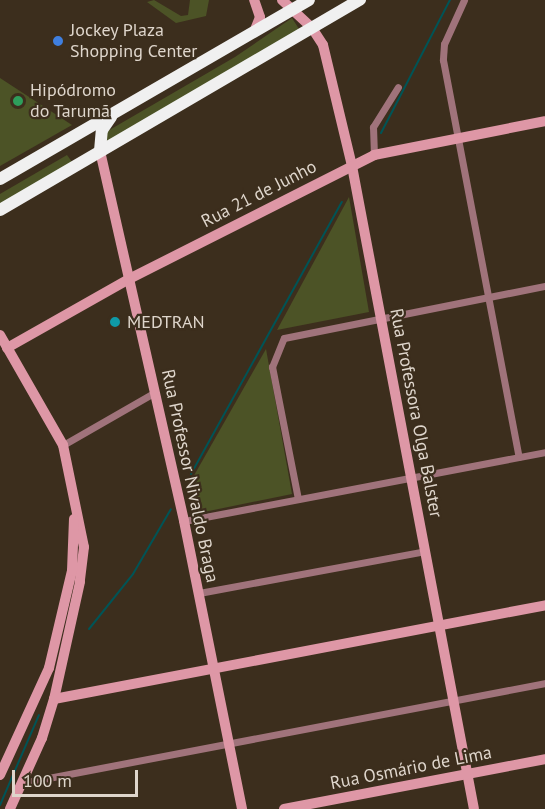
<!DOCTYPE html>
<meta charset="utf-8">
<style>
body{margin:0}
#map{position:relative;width:545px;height:809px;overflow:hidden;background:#3c2e1d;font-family:"PT Sans",sans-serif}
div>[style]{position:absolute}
.green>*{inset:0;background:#4c5326}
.stream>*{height:2px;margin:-1px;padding:0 1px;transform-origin:1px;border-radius:1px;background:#005456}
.street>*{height:7px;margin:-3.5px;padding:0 3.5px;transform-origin:3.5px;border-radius:3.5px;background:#a0737b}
.secondary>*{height:10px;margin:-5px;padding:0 5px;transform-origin:5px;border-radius:5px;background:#de97a6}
.highway>*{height:12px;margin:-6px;padding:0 6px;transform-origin:6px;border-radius:6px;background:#f0f0f0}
.dots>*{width:16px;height:16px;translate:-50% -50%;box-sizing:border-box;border:3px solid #3c2e1d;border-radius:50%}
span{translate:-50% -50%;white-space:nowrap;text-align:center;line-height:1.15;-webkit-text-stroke:4.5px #3c2e1d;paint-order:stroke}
.poi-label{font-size:18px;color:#dfd6cc}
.left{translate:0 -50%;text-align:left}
.street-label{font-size:18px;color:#dfd6cc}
.scale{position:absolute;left:12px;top:770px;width:126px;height:27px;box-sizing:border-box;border:3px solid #dfd6cc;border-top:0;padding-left:8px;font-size:18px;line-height:21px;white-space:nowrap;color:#dfd6cc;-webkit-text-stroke:4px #3c2e1d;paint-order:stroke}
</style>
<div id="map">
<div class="green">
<div style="clip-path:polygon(154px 0,181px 16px,188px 15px,190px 0,209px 0,206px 16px,176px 23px,147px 2px)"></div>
<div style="clip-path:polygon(292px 18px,299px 29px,107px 142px,106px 132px,235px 57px)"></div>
<div style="clip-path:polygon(0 78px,72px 125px,0 166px)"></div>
<div style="clip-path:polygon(67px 155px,72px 162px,0 204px,0 194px)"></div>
<div style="clip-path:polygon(349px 197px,369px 312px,277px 330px)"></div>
<div style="clip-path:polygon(266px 349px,292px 494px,194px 514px,188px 486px)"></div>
</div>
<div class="stream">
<div style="left:381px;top:133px;width:150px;rotate:-62.6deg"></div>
<div style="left:191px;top:474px;width:311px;rotate:-61deg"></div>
<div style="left:89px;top:629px;width:70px;rotate:-51.3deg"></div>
<div style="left:133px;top:574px;width:75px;rotate:-59.7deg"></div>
<div style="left:0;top:805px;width:98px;rotate:-66.6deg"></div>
</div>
<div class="street">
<div style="left:464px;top:0;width:48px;rotate:114.4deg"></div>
<div style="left:444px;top:44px;width:16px;rotate:94deg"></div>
<div style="left:443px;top:60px;width:404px;rotate:79.2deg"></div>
<div style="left:374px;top:155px;width:28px;rotate:-92deg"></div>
<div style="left:373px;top:127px;width:47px;rotate:-58deg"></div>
<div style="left:63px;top:445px;width:106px;rotate:-29.9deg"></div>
<div style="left:298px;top:499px;width:135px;rotate:-101.1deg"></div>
<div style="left:272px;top:367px;width:31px;rotate:-68deg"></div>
<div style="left:284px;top:338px;width:266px;rotate:-11.3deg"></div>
<div style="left:184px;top:521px;width:368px;rotate:-10.8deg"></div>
<div style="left:199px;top:593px;width:230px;rotate:-10.5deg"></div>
<div style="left:22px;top:783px;width:532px;rotate:-10.82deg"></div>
</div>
<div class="secondary">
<div style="left:282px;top:0;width:41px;rotate:43deg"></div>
<div style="left:312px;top:28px;width:20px;rotate:57deg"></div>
<div style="left:323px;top:45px;width:124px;rotate:76.5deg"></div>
<div style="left:352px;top:166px;width:654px;rotate:79.26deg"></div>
<div style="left:254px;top:32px;width:16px;rotate:-68deg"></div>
<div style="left:260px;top:17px;width:18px;rotate:-109deg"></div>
<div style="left:100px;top:151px;width:379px;rotate:77.2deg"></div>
<div style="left:184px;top:521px;width:294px;rotate:78.6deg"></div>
<div style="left:0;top:335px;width:127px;rotate:60.2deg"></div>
<div style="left:63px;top:445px;width:104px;rotate:78.4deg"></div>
<div style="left:84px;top:547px;width:35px;rotate:97deg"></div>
<div style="left:80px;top:582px;width:120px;rotate:102.5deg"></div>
<div style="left:54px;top:699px;width:41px;rotate:107.1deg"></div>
<div style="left:42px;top:738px;width:78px;rotate:114.3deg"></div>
<div style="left:7px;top:348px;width:140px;rotate:-29.5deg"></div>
<div style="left:129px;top:279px;width:275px;rotate:-26.8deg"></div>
<div style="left:374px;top:155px;width:174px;rotate:-11.2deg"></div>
<div style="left:54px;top:699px;width:500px;rotate:-10.8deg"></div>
<div style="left:0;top:775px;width:118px;rotate:-65.4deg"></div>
<div style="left:49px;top:668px;width:100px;rotate:-76.7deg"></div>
<div style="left:72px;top:571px;width:52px;rotate:-87.8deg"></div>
<div style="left:284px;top:809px;width:266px;rotate:-10.8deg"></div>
</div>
<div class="highway">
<div style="left:100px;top:151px;width:21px;rotate:-85deg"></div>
<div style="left:102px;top:130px;width:16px;rotate:-55deg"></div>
<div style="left:0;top:179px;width:357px;rotate:-30.1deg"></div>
<div style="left:0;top:210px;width:417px;rotate:-30.3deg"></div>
</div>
<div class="dots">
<div style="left:58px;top:41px;background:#3f7fe0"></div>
<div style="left:18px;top:101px;background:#2e9e5b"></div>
<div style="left:115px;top:322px;background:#0f9aa8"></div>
</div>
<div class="poi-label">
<span class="left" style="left:70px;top:41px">Jockey Plaza<br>Shopping Center</span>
<span class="left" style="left:30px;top:101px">Hipódromo<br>do Tarumã</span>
<span class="left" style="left:127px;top:322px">MEDTRAN</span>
</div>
<div class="street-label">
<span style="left:259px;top:194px;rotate:-27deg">Rua 21 de Junho</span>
<span style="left:416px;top:413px;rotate:79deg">Rua Professora Olga Balster</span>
<span style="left:190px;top:476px;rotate:78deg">Rua Professor Nivaldo Braga</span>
<span style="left:411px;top:768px;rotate:-11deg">Rua Osmário de Lima</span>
</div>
<div class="scale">100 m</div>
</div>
